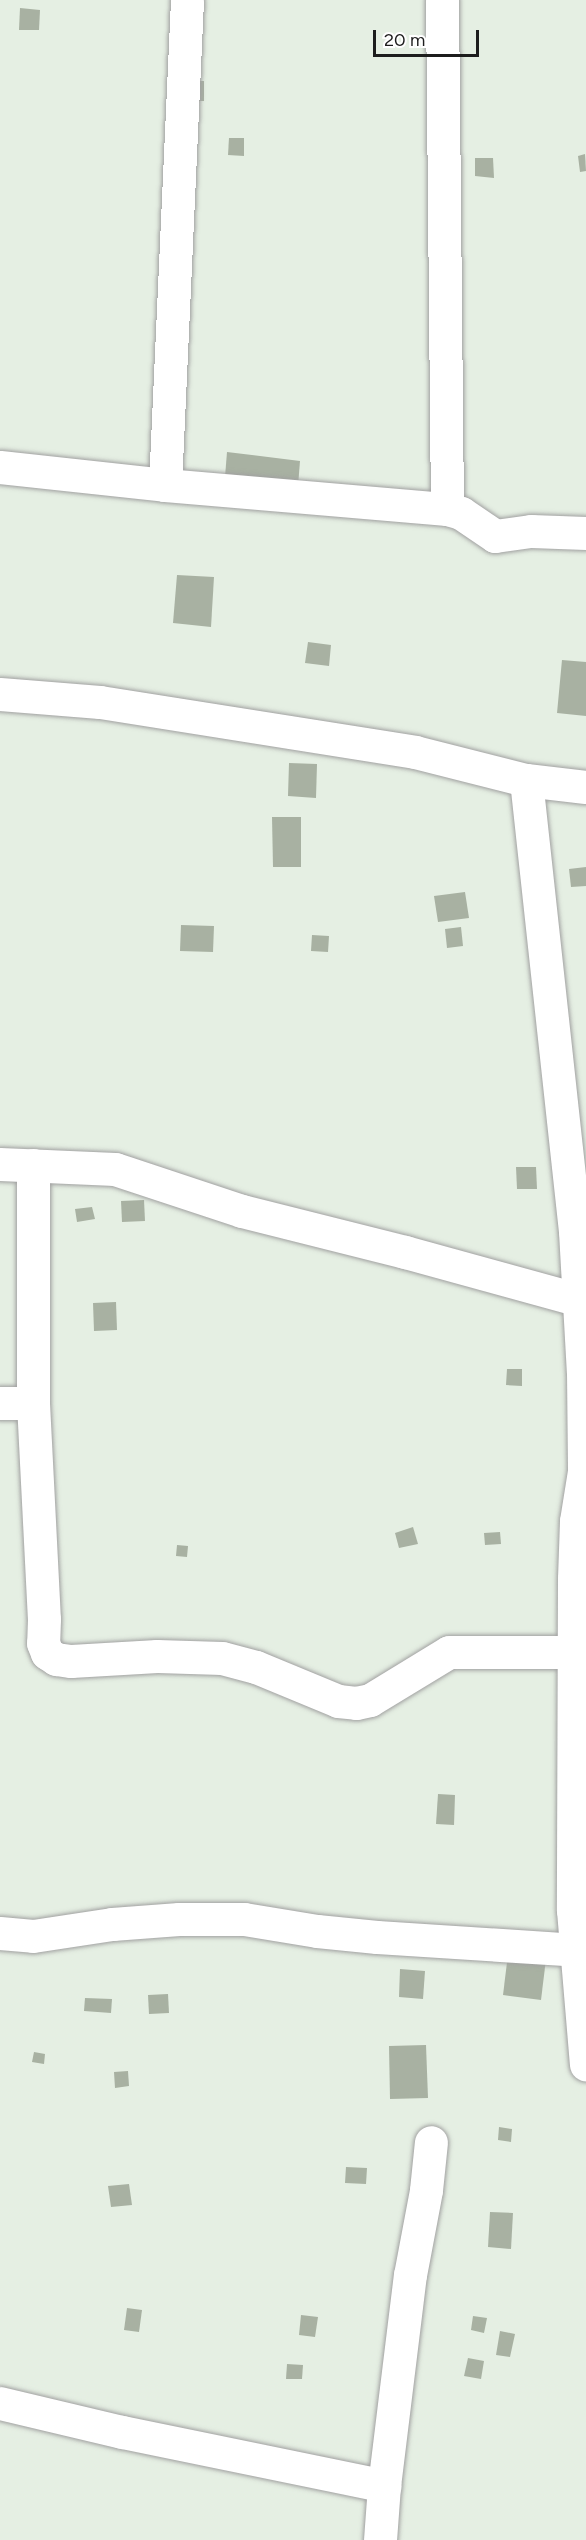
<!DOCTYPE html>
<style>
body{margin:0}
#map{position:relative;width:586px;height:2540px;overflow:hidden;background:#e5efe3;font-family:Figtree,sans-serif}
div>[style]{position:absolute}
.building>*{inset:0;background:#a8b1a2}
.roads{filter:drop-shadow(0 0 2px #a1a1a1) drop-shadow(0 0 2px #a1a1a1)}
.minor>*{height:33px;margin:-16.5px;padding:0 16.5px;transform-origin:16.5px;border-radius:16.5px;background:#fff}
span{translate:-50% -50%;white-space:nowrap;text-align:center;line-height:1.15;-webkit-text-stroke:4.5px #fff;paint-order:stroke}
.scale{position:absolute;left:373px;top:30px;width:106px;height:27px;box-sizing:border-box;border:3px solid #1d1d1d;border-top:0;padding-left:8px;font-size:18px;line-height:21px;white-space:nowrap;color:#1d1d1d;-webkit-text-stroke:4px #fff;paint-order:stroke}
</style>
<div id="map">
<div class="building">
<div style="clip-path:polygon(20px 8px,40px 10px,39px 30px,19px 30px)"></div>
<div style="clip-path:polygon(189px 81px,204px 81px,204px 101px,189px 101px)"></div>
<div style="clip-path:polygon(229px 138px,244px 138px,244px 156px,228px 155px)"></div>
<div style="clip-path:polygon(585px 154px,586px 171px,580px 172px,578px 156px)"></div>
<div style="clip-path:polygon(475px 158px,493px 158px,494px 178px,475px 176px)"></div>
<div style="clip-path:polygon(227px 452px,300px 461px,298px 486px,225px 477px)"></div>
<div style="clip-path:polygon(177px 575px,214px 577px,211px 627px,173px 623px)"></div>
<div style="clip-path:polygon(308px 642px,331px 645px,329px 666px,305px 663px)"></div>
<div style="clip-path:polygon(562px 660px,586px 662px,586px 716px,557px 713px)"></div>
<div style="clip-path:polygon(289px 763px,317px 764px,316px 798px,288px 796px)"></div>
<div style="clip-path:polygon(272px 817px,301px 817px,301px 867px,273px 867px)"></div>
<div style="clip-path:polygon(586px 867px,586px 886px,571px 887px,569px 869px)"></div>
<div style="clip-path:polygon(465px 892px,469px 918px,438px 922px,434px 896px)"></div>
<div style="clip-path:polygon(181px 925px,214px 926px,213px 952px,180px 951px)"></div>
<div style="clip-path:polygon(461px 927px,463px 946px,447px 948px,445px 929px)"></div>
<div style="clip-path:polygon(312px 935px,329px 936px,328px 952px,311px 951px)"></div>
<div style="clip-path:polygon(516px 1167px,536px 1167px,537px 1189px,517px 1189px)"></div>
<div style="clip-path:polygon(144px 1200px,145px 1221px,122px 1222px,121px 1201px)"></div>
<div style="clip-path:polygon(92px 1207px,95px 1219px,77px 1222px,75px 1209px)"></div>
<div style="clip-path:polygon(116px 1302px,117px 1330px,94px 1331px,93px 1303px)"></div>
<div style="clip-path:polygon(507px 1369px,522px 1369px,522px 1386px,506px 1385px)"></div>
<div style="clip-path:polygon(413px 1527px,418px 1544px,399px 1548px,395px 1533px)"></div>
<div style="clip-path:polygon(500px 1532px,501px 1544px,485px 1545px,484px 1533px)"></div>
<div style="clip-path:polygon(177px 1545px,188px 1546px,187px 1557px,176px 1556px)"></div>
<div style="clip-path:polygon(438px 1794px,455px 1795px,454px 1825px,436px 1824px)"></div>
<div style="clip-path:polygon(508px 1954px,546px 1959px,541px 2000px,503px 1995px)"></div>
<div style="clip-path:polygon(400px 1969px,425px 1971px,423px 1999px,399px 1997px)"></div>
<div style="clip-path:polygon(168px 1994px,169px 2013px,149px 2014px,148px 1995px)"></div>
<div style="clip-path:polygon(85px 1998px,112px 1999px,111px 2013px,84px 2011px)"></div>
<div style="clip-path:polygon(426px 2045px,428px 2098px,390px 2099px,389px 2046px)"></div>
<div style="clip-path:polygon(34px 2052px,45px 2054px,44px 2064px,32px 2062px)"></div>
<div style="clip-path:polygon(128px 2071px,129px 2086px,115px 2088px,114px 2072px)"></div>
<div style="clip-path:polygon(499px 2127px,512px 2129px,511px 2142px,498px 2140px)"></div>
<div style="clip-path:polygon(346px 2167px,367px 2168px,366px 2184px,345px 2183px)"></div>
<div style="clip-path:polygon(129px 2184px,132px 2205px,111px 2207px,108px 2186px)"></div>
<div style="clip-path:polygon(490px 2212px,513px 2213px,511px 2249px,488px 2247px)"></div>
<div style="clip-path:polygon(127px 2308px,142px 2310px,139px 2332px,124px 2330px)"></div>
<div style="clip-path:polygon(301px 2315px,318px 2317px,315px 2337px,299px 2335px)"></div>
<div style="clip-path:polygon(473px 2316px,487px 2318px,484px 2333px,471px 2330px)"></div>
<div style="clip-path:polygon(500px 2331px,515px 2334px,510px 2357px,496px 2355px)"></div>
<div style="clip-path:polygon(468px 2358px,484px 2361px,481px 2379px,464px 2376px)"></div>
<div style="clip-path:polygon(287px 2364px,303px 2365px,302px 2379px,286px 2379px)"></div>
</div>
<div class="roads">
<div class="minor">
<div style="left:442px;top:0;width:509px;rotate:89.44deg"></div>
<div style="left:0;top:467px;width:166px;rotate:6.2deg"></div>
<div style="left:165px;top:485px;width:283px;rotate:4.9deg"></div>
<div style="left:447px;top:509px;width:15px;rotate:16deg"></div>
<div style="left:461px;top:513px;width:41px;rotate:34.1deg"></div>
<div style="left:495px;top:536px;width:36px;rotate:-8deg"></div>
<div style="left:531px;top:531px;width:55px;rotate:2.1deg"></div>
<div style="left:165px;top:485px;width:485px;rotate:-87.4deg"></div>
<div style="left:0;top:694px;width:100px;rotate:4.6deg"></div>
<div style="left:100px;top:702px;width:319px;rotate:9deg"></div>
<div style="left:415px;top:752px;width:114px;rotate:14.2deg"></div>
<div style="left:526px;top:780px;width:60px;rotate:6.7deg"></div>
<div style="left:526px;top:780px;width:454px;rotate:83.8deg"></div>
<div style="left:575px;top:1231px;width:141px;rotate:86.8deg"></div>
<div style="left:583px;top:1372px;width:99px;rotate:89.4deg"></div>
<div style="left:584px;top:1471px;width:51px;rotate:99.1deg"></div>
<div style="left:576px;top:1521px;width:58px;rotate:92deg"></div>
<div style="left:574px;top:1579px;width:331px;rotate:90.2deg"></div>
<div style="left:573px;top:1910px;width:155px;rotate:85.2deg"></div>
<div style="left:0;top:1164px;width:115px;rotate:2.5deg"></div>
<div style="left:115px;top:1169px;width:134px;rotate:18.3deg"></div>
<div style="left:242px;top:1211px;width:168px;rotate:14.1deg"></div>
<div style="left:405px;top:1252px;width:180px;rotate:15.4deg"></div>
<div style="left:33px;top:1165px;width:238px;rotate:90deg"></div>
<div style="left:33px;top:1403px;width:216px;rotate:87.1deg"></div>
<div style="left:44px;top:1619px;width:24px;rotate:92deg"></div>
<div style="left:43px;top:1643px;width:11px;rotate:68deg"></div>
<div style="left:47px;top:1653px;width:11px;rotate:34deg"></div>
<div style="left:56px;top:1659px;width:15px;rotate:8deg"></div>
<div style="left:71px;top:1661px;width:86px;rotate:-3.3deg"></div>
<div style="left:157px;top:1656px;width:65px;rotate:1.8deg"></div>
<div style="left:222px;top:1658px;width:35px;rotate:15deg"></div>
<div style="left:256px;top:1667px;width:89px;rotate:22.5deg"></div>
<div style="left:338px;top:1701px;width:18px;rotate:6deg"></div>
<div style="left:356px;top:1703px;width:14px;rotate:-12deg"></div>
<div style="left:370px;top:1700px;width:92px;rotate:-31.3deg"></div>
<div style="left:449px;top:1652px;width:126px"></div>
<div style="left:0;top:1403px;width:33px"></div>
<div style="left:0;top:1933px;width:33px;rotate:5deg"></div>
<div style="left:33px;top:1936px;width:80px;rotate:-8.6deg"></div>
<div style="left:112px;top:1924px;width:67px;rotate:-4.3deg"></div>
<div style="left:179px;top:1919px;width:65px"></div>
<div style="left:244px;top:1919px;width:74px;rotate:9.3deg"></div>
<div style="left:317px;top:1931px;width:60px;rotate:5.7deg"></div>
<div style="left:377px;top:1937px;width:200px;rotate:3.7deg"></div>
<div style="left:0;top:2403px;width:125px;rotate:13.4deg"></div>
<div style="left:122px;top:2432px;width:268px;rotate:11.6deg"></div>
<div style="left:380px;top:2540px;width:54px;rotate:-85.8deg"></div>
<div style="left:384px;top:2486px;width:213px;rotate:-83deg"></div>
<div style="left:410px;top:2275px;width:86px;rotate:-79.3deg"></div>
<div style="left:426px;top:2190px;width:48px;rotate:-84.1deg"></div>
</div>
</div>
<div class="scale">20 m</div>
</div>
